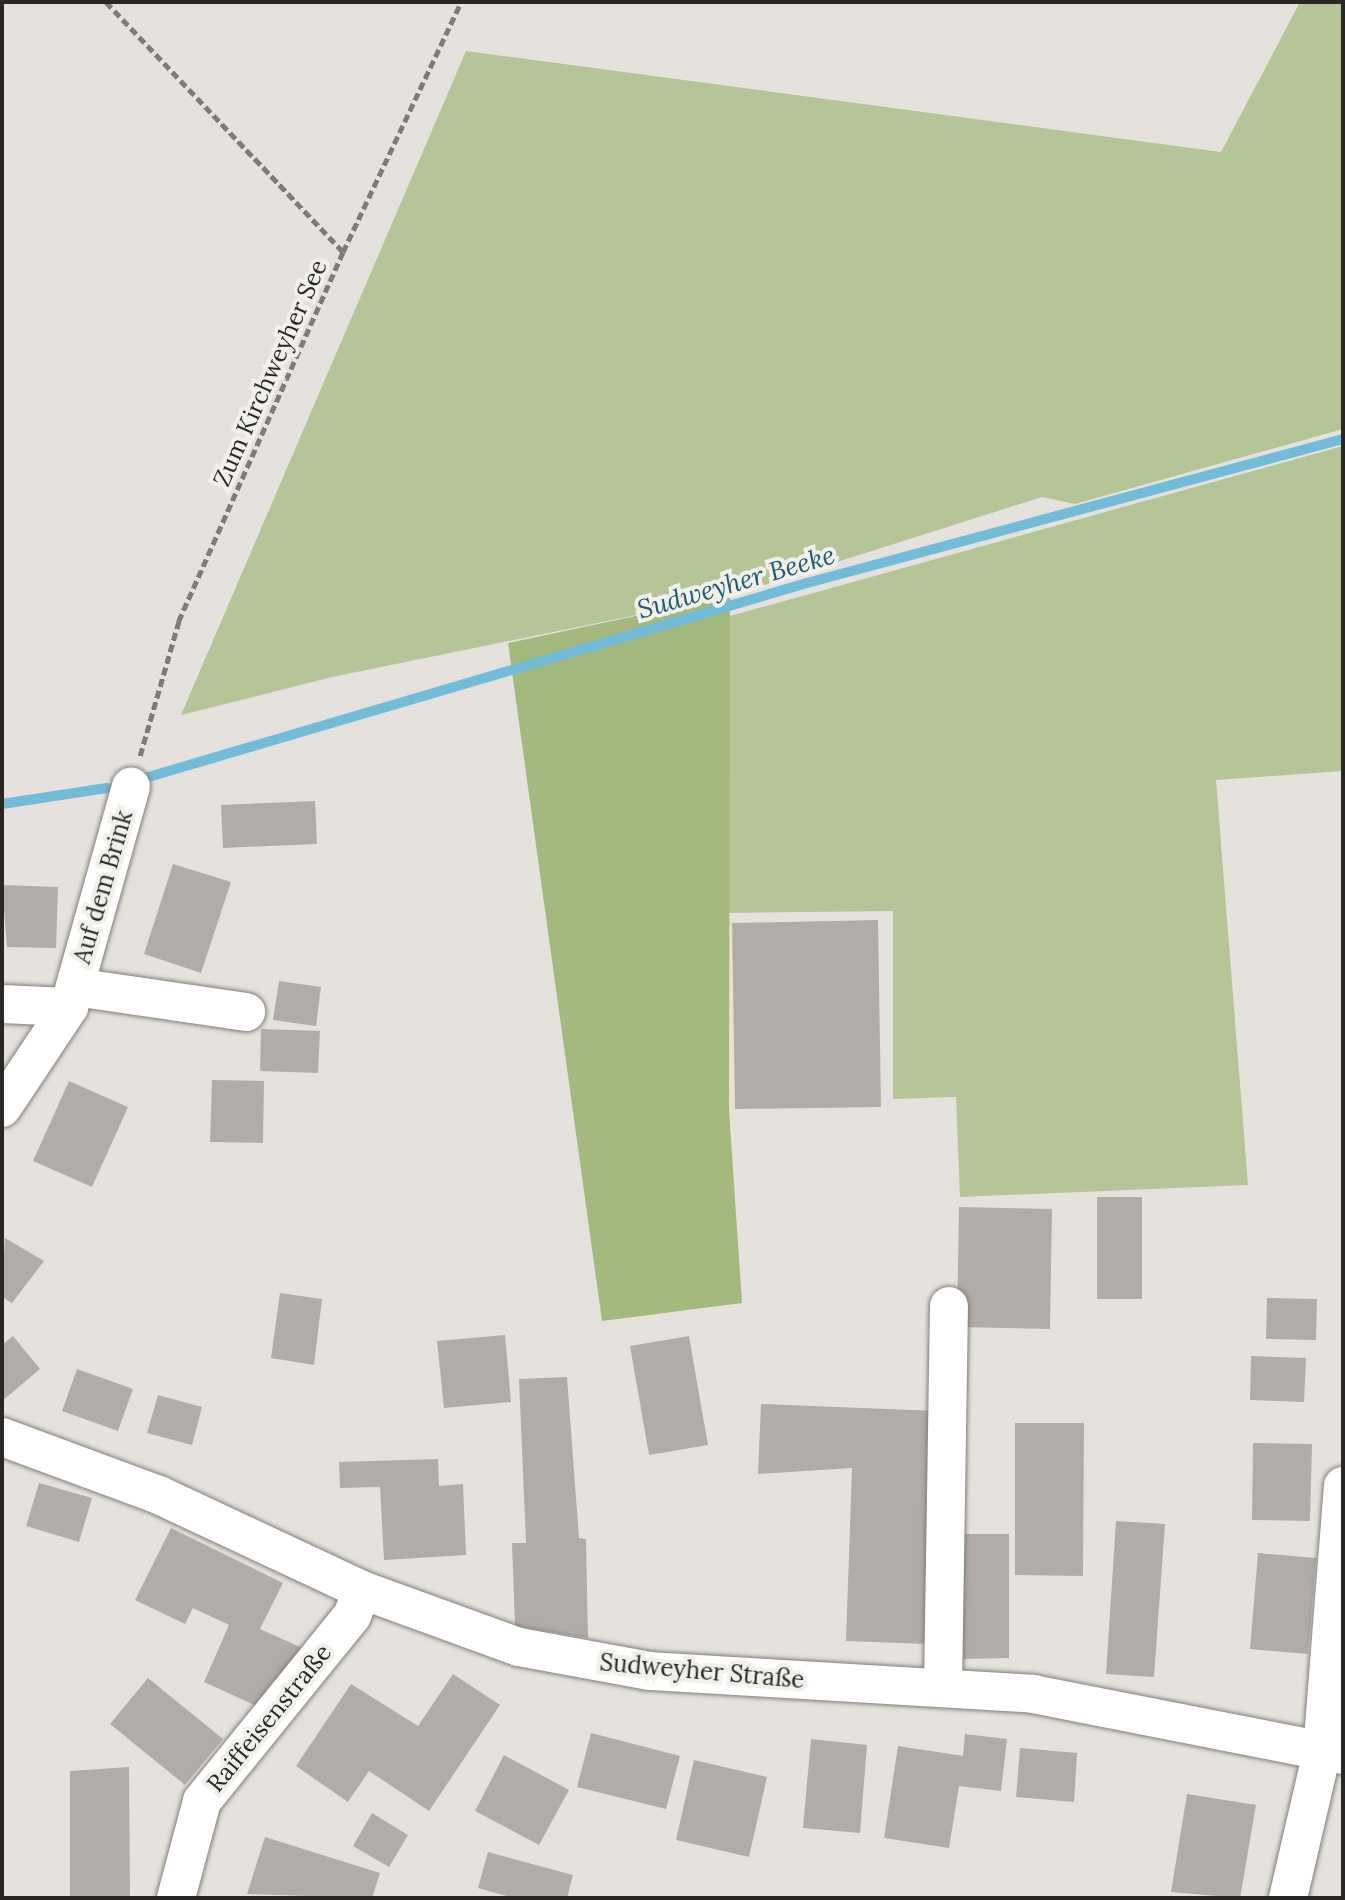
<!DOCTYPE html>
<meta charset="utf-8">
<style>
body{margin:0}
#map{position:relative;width:1345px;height:1900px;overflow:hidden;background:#e5e2dd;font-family:Lora,serif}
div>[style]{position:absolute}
.green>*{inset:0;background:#b5c598}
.forest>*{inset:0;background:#a4b97e}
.stream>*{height:10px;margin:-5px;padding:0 5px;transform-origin:5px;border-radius:5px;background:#73bcd8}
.building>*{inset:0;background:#b2aca9}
.path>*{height:5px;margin-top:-2.5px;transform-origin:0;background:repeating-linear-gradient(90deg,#7e7c79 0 8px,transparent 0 12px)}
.roads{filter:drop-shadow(0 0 2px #817f7a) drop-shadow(0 0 2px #817f7a)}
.minor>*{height:38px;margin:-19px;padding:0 19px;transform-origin:19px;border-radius:19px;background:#fff}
span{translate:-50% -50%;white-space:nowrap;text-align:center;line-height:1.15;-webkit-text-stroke:8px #f2f0ea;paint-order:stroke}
.street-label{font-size:24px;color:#282725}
.water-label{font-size:26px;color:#215b6f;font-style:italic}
.frame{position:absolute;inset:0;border:4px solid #282725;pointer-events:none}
</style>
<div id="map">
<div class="green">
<div style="clip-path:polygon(1300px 2px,1343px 2px,1343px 429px,1075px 504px,1042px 497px,730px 596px,332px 677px,181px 715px,466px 51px,1221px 152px)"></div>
<div style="clip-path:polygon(1343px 446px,1343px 771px,1216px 780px,1248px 1185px,960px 1197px,956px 1097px,893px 1099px,893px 911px,725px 913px,730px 616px)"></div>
</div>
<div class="forest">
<div style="clip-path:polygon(730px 596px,729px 1110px,742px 1303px,602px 1321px,508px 643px)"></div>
</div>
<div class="stream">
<div style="left:145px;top:778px;width:690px;rotate:-16.41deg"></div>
<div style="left:807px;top:583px;width:555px;rotate:-15.04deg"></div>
<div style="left:2px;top:804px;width:106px;rotate:-8.7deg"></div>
</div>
<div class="building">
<div style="clip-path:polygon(315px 801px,317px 844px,223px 848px,221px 805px)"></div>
<div style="clip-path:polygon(173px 864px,231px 882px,201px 973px,144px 954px)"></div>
<div style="clip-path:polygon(2px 885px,58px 887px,56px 948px,7px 947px)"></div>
<div style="clip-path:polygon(878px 920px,881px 1107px,735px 1109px,732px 923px)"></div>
<div style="clip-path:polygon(279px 981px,321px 987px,316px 1026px,273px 1020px)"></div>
<div style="clip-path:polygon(261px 1029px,320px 1031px,318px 1073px,260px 1071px)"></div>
<div style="clip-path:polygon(212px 1080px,264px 1081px,263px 1143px,210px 1142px)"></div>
<div style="clip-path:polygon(69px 1081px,128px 1107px,92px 1187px,33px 1161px)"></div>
<div style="clip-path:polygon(1097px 1197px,1142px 1197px,1142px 1299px,1097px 1299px)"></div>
<div style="clip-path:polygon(959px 1207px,1052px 1209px,1050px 1329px,957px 1327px)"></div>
<div style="clip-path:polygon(5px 1238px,44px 1261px,12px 1303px,2px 1297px)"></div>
<div style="clip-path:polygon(280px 1293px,322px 1299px,314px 1365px,271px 1358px)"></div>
<div style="clip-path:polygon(1267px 1298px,1317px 1299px,1316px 1340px,1266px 1339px)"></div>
<div style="clip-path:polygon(505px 1335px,511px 1402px,444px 1408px,437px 1341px)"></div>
<div style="clip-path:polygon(13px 1336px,40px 1369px,2px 1401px,2px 1345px)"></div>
<div style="clip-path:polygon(689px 1336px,708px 1445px,649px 1455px,630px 1346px)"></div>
<div style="clip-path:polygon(1251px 1356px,1306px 1358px,1304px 1402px,1250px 1400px)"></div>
<div style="clip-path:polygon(77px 1369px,133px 1389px,118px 1431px,62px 1411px)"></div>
<div style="clip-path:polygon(567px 1377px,579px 1538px,586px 1539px,588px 1638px,515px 1626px,512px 1543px,526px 1543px,519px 1379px)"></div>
<div style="clip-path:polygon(158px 1395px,202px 1407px,192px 1445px,147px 1433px)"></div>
<div style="clip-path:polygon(761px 1404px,937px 1411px,929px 1644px,846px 1641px,852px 1468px,758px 1474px)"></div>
<div style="clip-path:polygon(1015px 1423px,1084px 1423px,1083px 1576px,1015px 1575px)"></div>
<div style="clip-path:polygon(1253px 1443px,1312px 1444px,1310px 1521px,1252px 1520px)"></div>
<div style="clip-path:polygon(438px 1459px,439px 1486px,463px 1484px,466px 1555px,384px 1560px,380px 1487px,340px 1488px,339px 1462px)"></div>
<div style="clip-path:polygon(39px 1483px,92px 1498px,79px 1542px,26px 1526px)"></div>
<div style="clip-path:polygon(1116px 1521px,1165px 1524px,1154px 1677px,1106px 1674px)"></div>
<div style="clip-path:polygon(171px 1528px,283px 1583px,260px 1629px,307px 1650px,261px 1708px,204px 1682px,229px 1625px,193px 1608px,185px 1624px,135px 1600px)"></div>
<div style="clip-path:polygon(960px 1534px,1009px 1534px,1009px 1658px,960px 1659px)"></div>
<div style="clip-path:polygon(1258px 1553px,1316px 1558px,1308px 1654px,1250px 1649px)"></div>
<div style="clip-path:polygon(453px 1674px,500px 1705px,429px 1811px,369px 1771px,348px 1802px,296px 1766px,351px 1684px,418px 1726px)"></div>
<div style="clip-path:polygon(148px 1678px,223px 1739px,185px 1785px,110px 1724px)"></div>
<div style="clip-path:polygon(591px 1733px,680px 1756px,666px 1809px,577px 1787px)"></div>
<div style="clip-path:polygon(965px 1734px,1007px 1739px,1001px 1791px,959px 1786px,949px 1848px,884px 1838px,898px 1746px,963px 1756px)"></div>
<div style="clip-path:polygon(811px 1739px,867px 1745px,860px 1833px,803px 1828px)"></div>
<div style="clip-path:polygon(1020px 1748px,1077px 1753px,1074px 1802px,1016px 1797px)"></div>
<div style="clip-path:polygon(504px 1755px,569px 1790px,539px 1845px,475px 1811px)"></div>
<div style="clip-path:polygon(694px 1760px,767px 1777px,749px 1857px,676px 1840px)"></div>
<div style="clip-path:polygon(129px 1767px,130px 1898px,70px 1898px,70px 1771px)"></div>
<div style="clip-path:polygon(1187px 1794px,1256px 1805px,1240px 1898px,1171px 1892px)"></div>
<div style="clip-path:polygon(372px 1813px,408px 1835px,389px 1867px,353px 1846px)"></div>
<div style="clip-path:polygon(265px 1837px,380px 1873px,372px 1898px,247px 1894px)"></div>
<div style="clip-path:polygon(488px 1852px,573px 1875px,567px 1898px,514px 1898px,478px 1888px)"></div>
</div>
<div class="path">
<div style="left:106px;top:2px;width:344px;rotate:46.5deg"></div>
<div style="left:343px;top:252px;width:404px;rotate:114deg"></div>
<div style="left:179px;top:621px;width:141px;rotate:106.1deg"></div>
<div style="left:343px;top:252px;width:276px;rotate:-64.7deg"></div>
</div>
<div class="roads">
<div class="minor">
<div style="left:75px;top:987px;width:173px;rotate:8.3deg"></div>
<div style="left:2px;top:1004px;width:67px;rotate:2.6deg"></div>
<div style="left:2px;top:1108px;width:121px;rotate:-56.4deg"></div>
<div style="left:69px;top:1007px;width:229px;rotate:-74.3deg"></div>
<div style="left:2px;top:1437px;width:167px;rotate:20.3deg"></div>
<div style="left:159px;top:1495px;width:224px;rotate:25.1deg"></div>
<div style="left:362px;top:1590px;width:167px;rotate:20deg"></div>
<div style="left:519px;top:1647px;width:133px;rotate:10.4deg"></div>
<div style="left:650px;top:1671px;width:384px;rotate:3.4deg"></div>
<div style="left:1033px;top:1694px;width:316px;rotate:11.1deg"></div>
<div style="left:943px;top:1687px;width:381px;rotate:-89.1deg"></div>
<div style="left:176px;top:1898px;width:100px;rotate:-75deg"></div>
<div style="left:202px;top:1801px;width:238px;rotate:-51deg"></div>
<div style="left:352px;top:1616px;width:28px;rotate:-69deg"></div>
<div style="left:1288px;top:1898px;width:150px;rotate:-76.9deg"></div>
<div style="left:1322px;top:1752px;width:267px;rotate:-85.5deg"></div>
</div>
</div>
<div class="street-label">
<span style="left:270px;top:373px;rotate:-66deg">Zum Kirchweyher See</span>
<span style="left:103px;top:887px;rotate:-74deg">Auf dem Brink</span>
<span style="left:702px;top:1671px;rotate:5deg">Sudweyher Straße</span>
<span style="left:269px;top:1718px;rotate:-51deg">Raiffeisenstraße</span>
</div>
<div class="water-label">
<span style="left:736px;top:582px;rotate:-16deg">Sudweyher Beeke</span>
</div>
<div class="frame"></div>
</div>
